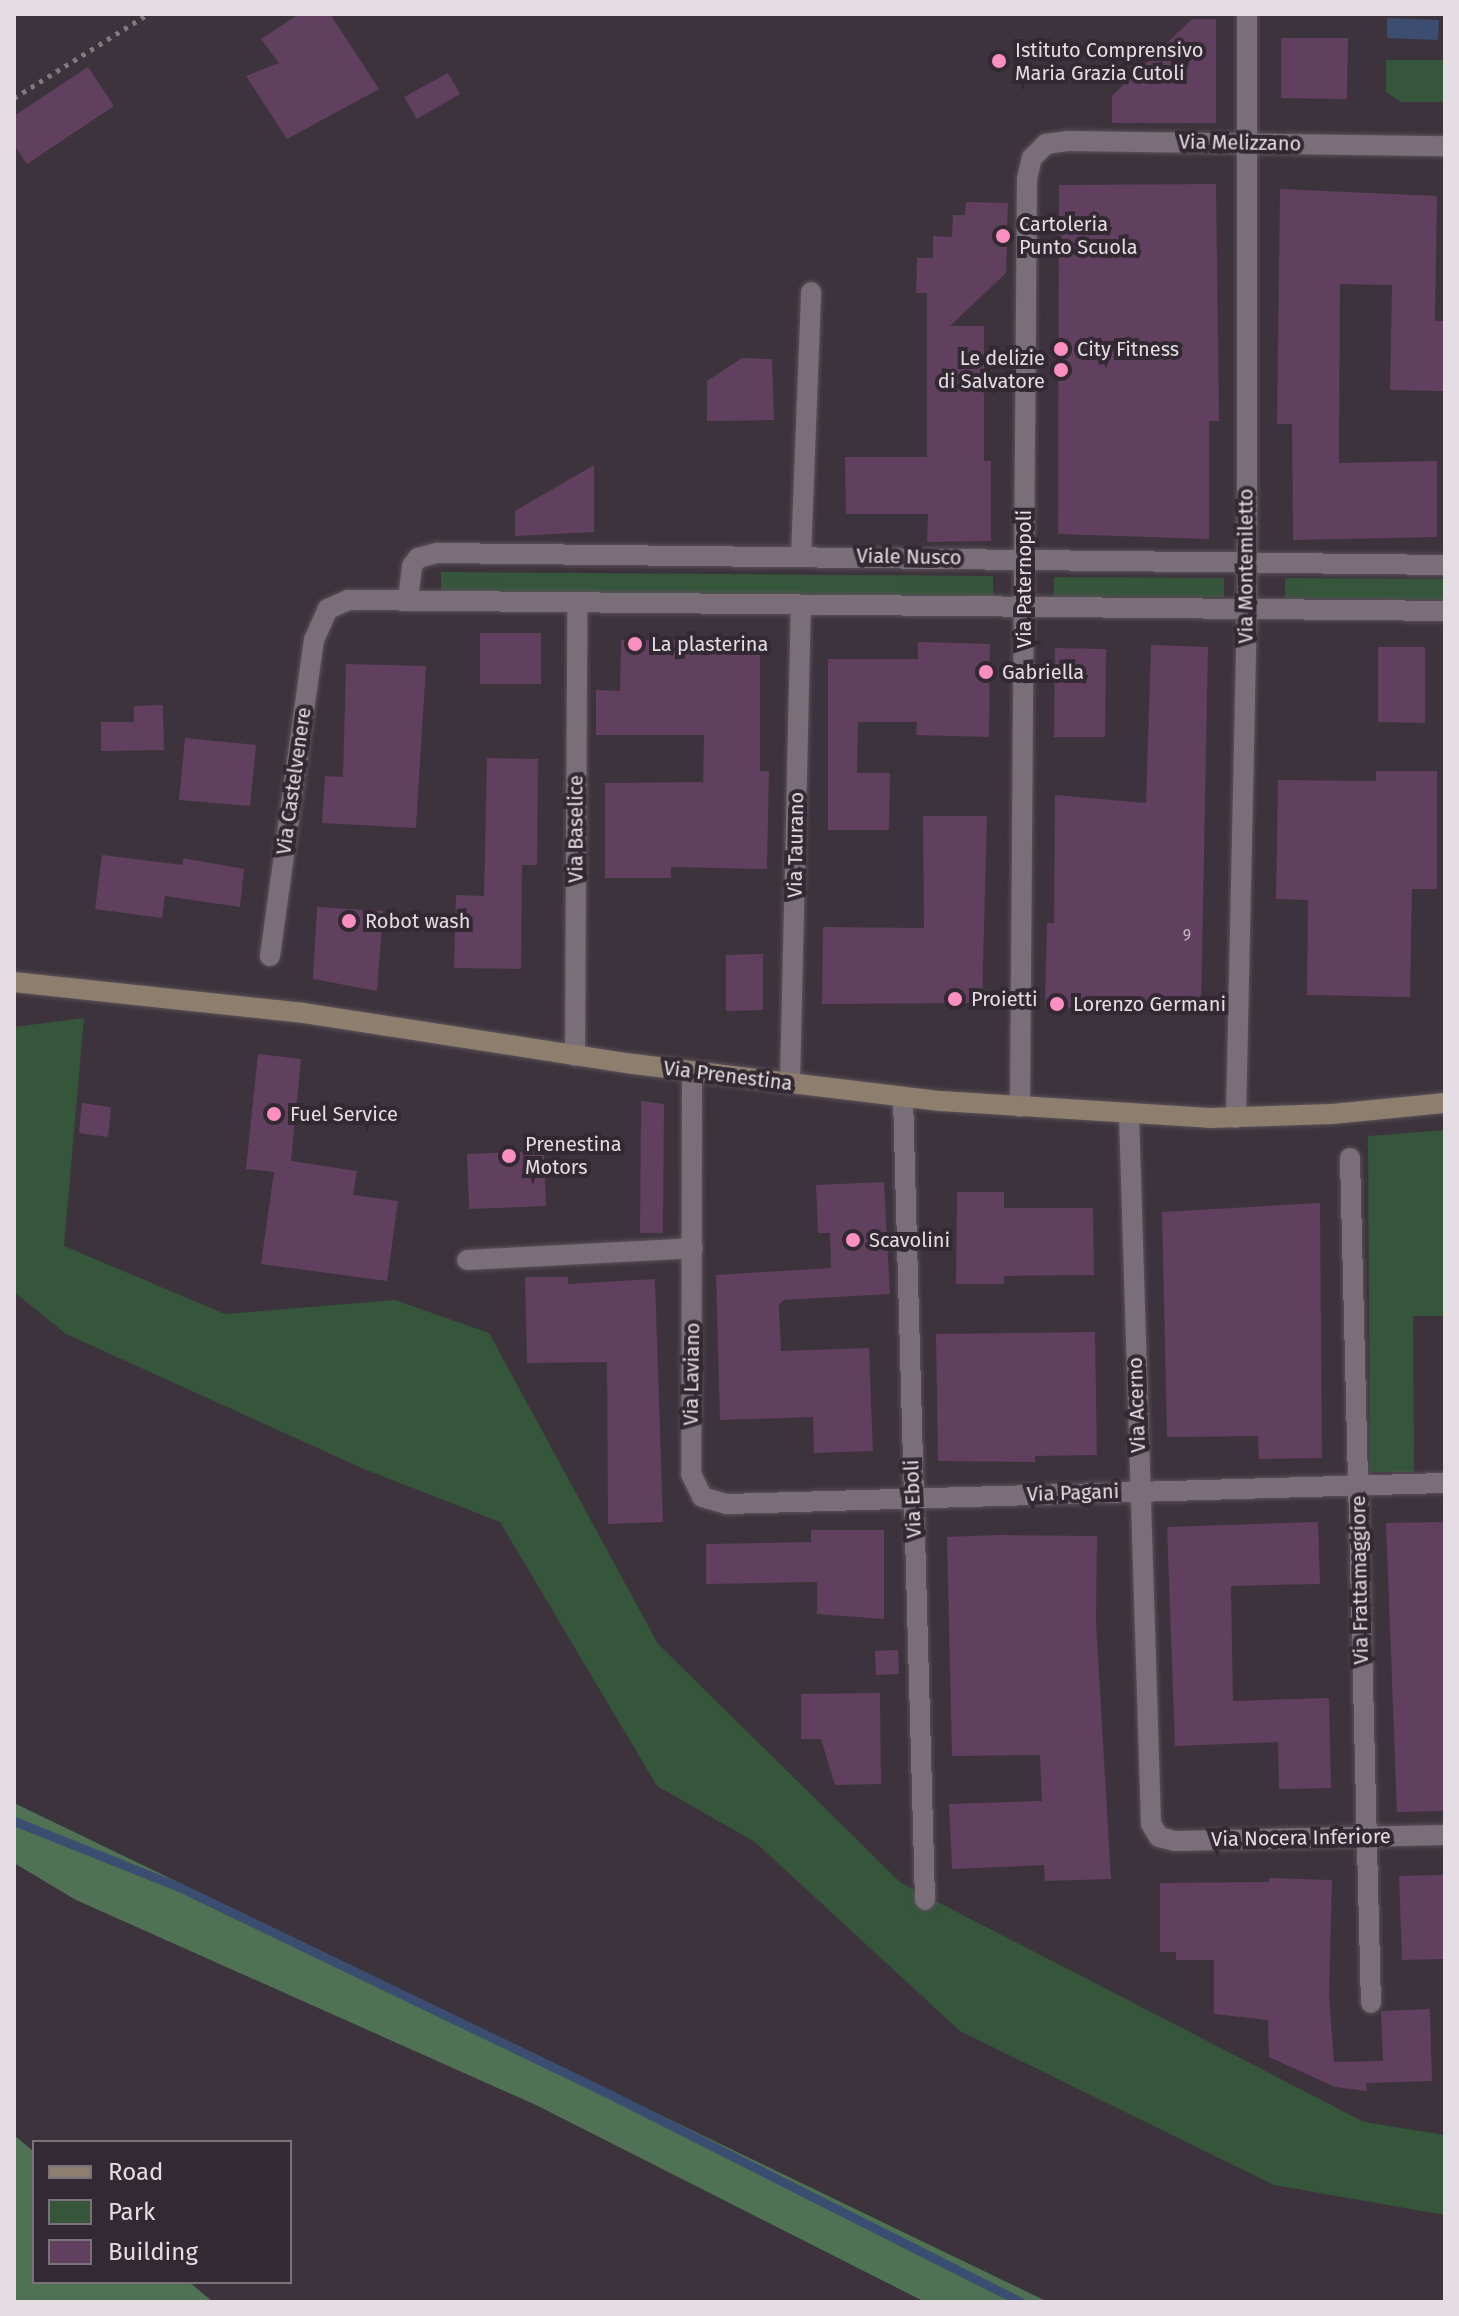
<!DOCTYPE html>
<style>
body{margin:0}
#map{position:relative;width:1459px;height:2316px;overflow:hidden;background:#3d333c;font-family:"Fira Sans",sans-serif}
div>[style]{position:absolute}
.green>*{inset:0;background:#35563a}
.forest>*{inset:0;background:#4e7253}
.water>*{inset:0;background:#3b4d70}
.stream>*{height:9px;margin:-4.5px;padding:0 4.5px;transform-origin:4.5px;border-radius:4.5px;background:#3b4d70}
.building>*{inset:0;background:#60405e}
.path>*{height:5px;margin-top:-2.5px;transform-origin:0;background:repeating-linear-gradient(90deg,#817980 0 4px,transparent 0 10px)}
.roads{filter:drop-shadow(0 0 2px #5a5159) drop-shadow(0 0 2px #5a5159)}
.street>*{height:20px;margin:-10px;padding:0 10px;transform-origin:10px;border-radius:10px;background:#7a6f79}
.secondary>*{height:20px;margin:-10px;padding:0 10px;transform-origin:10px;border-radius:10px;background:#8e7e6e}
.dots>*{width:22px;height:22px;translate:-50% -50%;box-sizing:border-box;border:4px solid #332932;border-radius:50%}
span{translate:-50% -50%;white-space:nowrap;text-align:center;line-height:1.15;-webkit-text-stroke:8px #332932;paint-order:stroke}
.number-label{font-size:16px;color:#c3b6c2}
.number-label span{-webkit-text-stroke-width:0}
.poi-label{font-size:20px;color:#e4dde3}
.left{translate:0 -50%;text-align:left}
.right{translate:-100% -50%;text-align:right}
.street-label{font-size:20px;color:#e4dde3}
.frame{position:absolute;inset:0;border:16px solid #e4dde3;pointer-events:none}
.legend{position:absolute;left:32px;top:2140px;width:260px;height:144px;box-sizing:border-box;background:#332932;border:2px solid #7a7179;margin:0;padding:10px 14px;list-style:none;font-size:24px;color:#e4dde3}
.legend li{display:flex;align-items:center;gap:16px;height:40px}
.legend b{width:40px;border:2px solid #7a7179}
</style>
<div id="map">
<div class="green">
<div style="clip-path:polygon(1386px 60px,1445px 60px,1445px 102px,1401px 102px,1386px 92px)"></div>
<div style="clip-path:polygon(441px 572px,993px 576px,993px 596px,441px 592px)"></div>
<div style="clip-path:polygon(1054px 577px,1224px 578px,1224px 597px,1054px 596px)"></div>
<div style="clip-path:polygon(1285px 578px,1445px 579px,1445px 600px,1285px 598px)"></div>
<div style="clip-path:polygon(84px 1018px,64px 1246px,225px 1314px,395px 1300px,489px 1333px,658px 1644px,901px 1883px,1364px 2122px,1445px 2135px,1445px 2215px,1274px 2185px,960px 2031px,755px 1842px,657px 1786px,500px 1522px,364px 1469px,66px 1334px,14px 1292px,14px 1027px)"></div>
<div style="clip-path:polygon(1445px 1130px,1445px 1316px,1413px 1316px,1414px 1472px,1370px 1472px,1368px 1136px)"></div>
</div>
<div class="forest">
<div style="clip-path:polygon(14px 1803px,1048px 2302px,925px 2302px,536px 2105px,76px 1900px,14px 1863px)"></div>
<div style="clip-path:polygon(14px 2135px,34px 2152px,34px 2282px,189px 2282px,213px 2302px,14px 2302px)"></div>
</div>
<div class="water">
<div style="clip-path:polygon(1387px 18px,1439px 20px,1438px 40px,1387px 38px)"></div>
</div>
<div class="stream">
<div style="left:14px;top:1821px;width:178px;rotate:21.8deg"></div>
<div style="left:179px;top:1887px;width:486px;rotate:25.7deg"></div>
<div style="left:617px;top:2098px;width:453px;rotate:26.8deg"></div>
</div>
<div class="building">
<div style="clip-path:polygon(299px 14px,330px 14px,379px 89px,287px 139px,246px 76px,279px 63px,261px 39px)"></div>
<div style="clip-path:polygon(1192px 19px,1216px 19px,1216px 123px,1112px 123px,1112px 96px)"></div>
<div style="clip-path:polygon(1281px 38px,1348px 38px,1347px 99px,1281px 98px)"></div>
<div style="clip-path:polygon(88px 67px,114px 106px,27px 164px,14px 145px,14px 116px)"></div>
<div style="clip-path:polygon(448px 73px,460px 94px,417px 119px,404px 97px)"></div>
<div style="clip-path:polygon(1216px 184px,1219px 421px,1209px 421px,1209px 539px,1058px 534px,1059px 185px)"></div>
<div style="clip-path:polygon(1280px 189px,1437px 196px,1435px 321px,1444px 321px,1443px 391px,1390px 390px,1392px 285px,1340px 284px,1339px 463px,1437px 461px,1437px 537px,1293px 540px,1292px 424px,1277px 424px)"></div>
<div style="clip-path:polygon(966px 202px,1008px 203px,1006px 273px,950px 326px,984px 326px,984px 461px,991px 461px,991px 541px,927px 542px,928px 514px,846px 514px,845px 457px,927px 457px,927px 293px,916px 293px,917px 258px,933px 258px,933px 236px,952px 237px,953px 215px,965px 215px)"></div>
<div style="clip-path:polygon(742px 358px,772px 359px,774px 420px,707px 421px,707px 381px)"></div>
<div style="clip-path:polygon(594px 465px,594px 532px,515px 536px,515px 511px)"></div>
<div style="clip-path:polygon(480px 633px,541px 633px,541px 684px,480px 684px)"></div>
<div style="clip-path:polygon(621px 640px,760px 641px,760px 771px,769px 771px,767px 869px,671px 867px,671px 878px,605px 878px,605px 783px,703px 782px,704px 735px,596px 735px,596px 690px,620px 691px)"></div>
<div style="clip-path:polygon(918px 642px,990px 644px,989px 737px,916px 735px,917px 722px,858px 722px,857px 773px,890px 773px,889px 830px,828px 830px,828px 659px,918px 659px)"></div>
<div style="clip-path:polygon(1151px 645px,1208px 647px,1201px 1010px,1045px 1007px,1047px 923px,1054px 923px,1055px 795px,1146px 803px)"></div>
<div style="clip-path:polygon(1378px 647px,1425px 647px,1425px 723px,1378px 722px)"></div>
<div style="clip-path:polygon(1055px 648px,1106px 649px,1105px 737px,1054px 737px)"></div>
<div style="clip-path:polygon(346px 664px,426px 666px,416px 828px,322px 823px,325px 776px,343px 777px)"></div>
<div style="clip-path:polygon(163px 705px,164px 750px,101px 751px,101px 722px,134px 722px,134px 706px)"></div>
<div style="clip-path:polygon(185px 738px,256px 745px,250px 806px,179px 800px)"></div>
<div style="clip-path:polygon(487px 758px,538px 759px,537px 865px,522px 865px,521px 969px,454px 968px,456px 895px,484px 896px)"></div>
<div style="clip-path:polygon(1376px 771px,1437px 771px,1437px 889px,1412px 889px,1410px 997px,1307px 995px,1308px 900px,1276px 899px,1278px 780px,1376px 781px)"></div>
<div style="clip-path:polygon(923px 816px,987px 816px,982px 1003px,822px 1004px,823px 927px,924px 928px)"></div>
<div style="clip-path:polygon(102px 855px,183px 865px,183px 858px,244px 869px,240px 907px,165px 896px,162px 918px,95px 909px)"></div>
<div style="clip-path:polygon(317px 907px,383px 911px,377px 991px,313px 979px)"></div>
<div style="clip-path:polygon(763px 954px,763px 1010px,726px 1011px,726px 955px)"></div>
<div style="clip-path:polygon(258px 1054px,301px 1059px,291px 1161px,357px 1171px,353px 1195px,398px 1201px,387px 1281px,261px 1264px,274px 1172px,246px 1169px)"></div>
<div style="clip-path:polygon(641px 1101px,664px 1104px,663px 1233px,640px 1233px)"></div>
<div style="clip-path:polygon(82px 1103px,111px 1107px,108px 1137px,79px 1133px)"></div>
<div style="clip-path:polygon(544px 1151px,546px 1206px,469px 1209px,467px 1154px)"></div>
<div style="clip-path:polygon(884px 1182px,890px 1294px,783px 1300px,779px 1305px,781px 1351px,869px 1348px,873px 1451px,814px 1453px,813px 1417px,720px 1420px,716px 1275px,831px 1268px,830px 1233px,818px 1233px,816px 1185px)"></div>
<div style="clip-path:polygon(957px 1192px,1004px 1192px,1004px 1208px,1093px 1208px,1094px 1275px,1004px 1276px,1004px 1284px,956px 1284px)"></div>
<div style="clip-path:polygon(1320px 1203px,1322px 1458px,1259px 1459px,1258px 1436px,1167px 1437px,1162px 1212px)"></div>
<div style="clip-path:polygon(525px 1277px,568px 1277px,568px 1284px,655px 1279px,663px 1522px,608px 1524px,607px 1362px,527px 1363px)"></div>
<div style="clip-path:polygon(1095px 1332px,1097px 1455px,1035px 1456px,1035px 1462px,938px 1461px,936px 1334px)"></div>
<div style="clip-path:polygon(1318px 1522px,1320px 1584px,1231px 1586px,1233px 1701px,1329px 1698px,1331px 1788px,1279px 1789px,1278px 1742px,1175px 1746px,1167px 1527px)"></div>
<div style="clip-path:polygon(1445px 1522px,1445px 1811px,1397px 1812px,1386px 1523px)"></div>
<div style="clip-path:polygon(811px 1530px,884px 1530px,884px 1619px,817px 1614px,817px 1582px,706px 1584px,706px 1544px,811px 1542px)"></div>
<div style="clip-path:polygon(998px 1535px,1097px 1536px,1096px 1622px,1111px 1879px,1045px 1881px,1044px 1865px,952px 1869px,949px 1804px,1042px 1801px,1040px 1755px,952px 1756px,947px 1537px)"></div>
<div style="clip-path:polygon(898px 1650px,899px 1674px,876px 1675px,875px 1651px)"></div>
<div style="clip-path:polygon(880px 1693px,881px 1784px,835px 1785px,821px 1739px,801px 1739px,801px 1694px)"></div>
<div style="clip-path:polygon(1445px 1875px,1445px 1959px,1402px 1960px,1399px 1876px)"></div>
<div style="clip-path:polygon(1269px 1878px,1332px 1880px,1329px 1996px,1334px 2062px,1383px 2061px,1381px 2011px,1430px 2009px,1432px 2081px,1366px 2083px,1367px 2091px,1335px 2087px,1269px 2057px,1268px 2020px,1214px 2014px,1214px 1960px,1176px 1960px,1176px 1952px,1160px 1952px,1160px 1883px,1269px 1882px)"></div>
</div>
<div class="path">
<div style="left:14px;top:98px;width:158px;rotate:-32.1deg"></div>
</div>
<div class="roads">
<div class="street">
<div style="left:801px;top:556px;width:264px;rotate:-87.8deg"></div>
<div style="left:408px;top:599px;width:33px;rotate:-83deg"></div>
<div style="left:412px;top:566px;width:10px;rotate:-53deg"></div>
<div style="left:418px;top:558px;width:20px;rotate:-15deg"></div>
<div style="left:437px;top:553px;width:1008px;rotate:0.68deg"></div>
<div style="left:270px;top:956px;width:319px;rotate:-82.1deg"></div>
<div style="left:314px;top:640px;width:34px;rotate:-66deg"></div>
<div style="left:328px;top:609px;width:22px;rotate:-24deg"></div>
<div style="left:348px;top:600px;width:1097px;rotate:0.57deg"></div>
<div style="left:575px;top:1056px;width:453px;rotate:-89.7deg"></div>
<div style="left:692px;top:1072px;width:402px;rotate:90.1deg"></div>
<div style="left:691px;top:1474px;width:25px;rotate:64deg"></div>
<div style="left:702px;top:1497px;width:26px;rotate:16deg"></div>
<div style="left:727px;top:1504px;width:718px;rotate:-1.68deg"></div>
<div style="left:790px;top:1084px;width:479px;rotate:-88.7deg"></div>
<div style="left:903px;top:1097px;width:803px;rotate:88.43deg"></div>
<div style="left:1020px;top:1107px;width:928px;rotate:-89.57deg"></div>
<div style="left:1027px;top:179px;width:22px;rotate:-77deg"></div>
<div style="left:1032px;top:158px;width:20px;rotate:-45deg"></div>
<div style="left:1046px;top:144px;width:21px;rotate:-8deg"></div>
<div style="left:1067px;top:141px;width:378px;rotate:0.8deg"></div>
<div style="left:1129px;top:1115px;width:709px;rotate:88.22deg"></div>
<div style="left:1151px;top:1824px;width:15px;rotate:58deg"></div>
<div style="left:1159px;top:1837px;width:16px;rotate:14deg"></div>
<div style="left:1175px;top:1841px;width:270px;rotate:-1.3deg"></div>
<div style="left:1236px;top:1118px;width:511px;rotate:-88.77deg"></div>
<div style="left:1247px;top:607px;width:593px;rotate:-90deg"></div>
<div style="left:1350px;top:1158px;width:845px;rotate:88.58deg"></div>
<div style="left:467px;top:1260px;width:226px;rotate:-3deg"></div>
</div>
<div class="secondary">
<div style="left:14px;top:982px;width:291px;rotate:6.1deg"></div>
<div style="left:303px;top:1013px;width:334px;rotate:8.8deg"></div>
<div style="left:633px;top:1064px;width:310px;rotate:6.9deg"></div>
<div style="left:941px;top:1101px;width:269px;rotate:3.6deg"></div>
<div style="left:1209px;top:1118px;width:123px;rotate:-1.9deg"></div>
<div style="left:1332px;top:1114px;width:114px;rotate:-5.6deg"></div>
</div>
</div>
<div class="dots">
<div style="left:999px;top:61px;background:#fc8fc2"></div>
<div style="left:1003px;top:236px;background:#fc8fc2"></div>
<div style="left:1061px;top:349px;background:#fc8fc2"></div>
<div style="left:1061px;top:370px;background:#fc8fc2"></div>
<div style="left:635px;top:644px;background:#fc8fc2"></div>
<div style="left:986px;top:672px;background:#fc8fc2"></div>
<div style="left:349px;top:921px;background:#fc8fc2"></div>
<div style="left:955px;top:999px;background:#fc8fc2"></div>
<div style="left:1057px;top:1004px;background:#fc8fc2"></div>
<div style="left:274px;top:1114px;background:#fc8fc2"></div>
<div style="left:509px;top:1156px;background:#fc8fc2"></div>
<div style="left:853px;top:1240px;background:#fc8fc2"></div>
</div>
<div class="number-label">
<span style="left:1187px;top:936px">9</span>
</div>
<div class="poi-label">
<span class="left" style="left:1015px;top:62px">Istituto Comprensivo<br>Maria Grazia Cutoli</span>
<span class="left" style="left:1019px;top:236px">Cartoleria<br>Punto Scuola</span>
<span class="left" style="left:1077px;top:349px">City Fitness</span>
<span class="right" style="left:1045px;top:370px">Le delizie<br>di Salvatore</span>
<span class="left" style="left:651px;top:644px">La plasterina</span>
<span class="left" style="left:1002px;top:672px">Gabriella</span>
<span class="left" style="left:365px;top:921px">Robot wash</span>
<span class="left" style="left:971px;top:999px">Proietti</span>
<span class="left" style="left:1073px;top:1004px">Lorenzo Germani</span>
<span class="left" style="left:290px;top:1114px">Fuel Service</span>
<span class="left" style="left:525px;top:1156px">Prenestina<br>Motors</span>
<span class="left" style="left:869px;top:1240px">Scavolini</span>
</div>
<div class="street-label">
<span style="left:1240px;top:143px;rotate:1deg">Via Melizzano</span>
<span style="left:909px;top:557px;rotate:1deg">Viale Nusco</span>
<span style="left:1246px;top:566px;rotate:-90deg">Via Montemiletto</span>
<span style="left:1024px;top:579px;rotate:-90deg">Via Paternopoli</span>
<span style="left:294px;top:781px;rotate:-82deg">Via Castelvenere</span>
<span style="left:576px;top:829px;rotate:-90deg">Via Baselice</span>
<span style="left:796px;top:845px;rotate:-89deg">Via Taurano</span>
<span style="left:728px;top:1076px;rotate:7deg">Via Prenestina</span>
<span style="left:692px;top:1374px;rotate:-89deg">Via Laviano</span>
<span style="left:1137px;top:1405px;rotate:-92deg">Via Acerno</span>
<span style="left:1073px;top:1493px;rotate:-2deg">Via Pagani</span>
<span style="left:913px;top:1499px;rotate:-92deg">Via Eboli</span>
<span style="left:1360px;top:1580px;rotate:-91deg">Via Frattamaggiore</span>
<span style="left:1301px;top:1838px;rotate:-1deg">Via Nocera Inferiore</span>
</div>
<div class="frame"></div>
<ul class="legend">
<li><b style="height:10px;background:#8e7e6e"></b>Road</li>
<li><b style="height:22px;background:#35563a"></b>Park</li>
<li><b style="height:22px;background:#60405e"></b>Building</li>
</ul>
</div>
